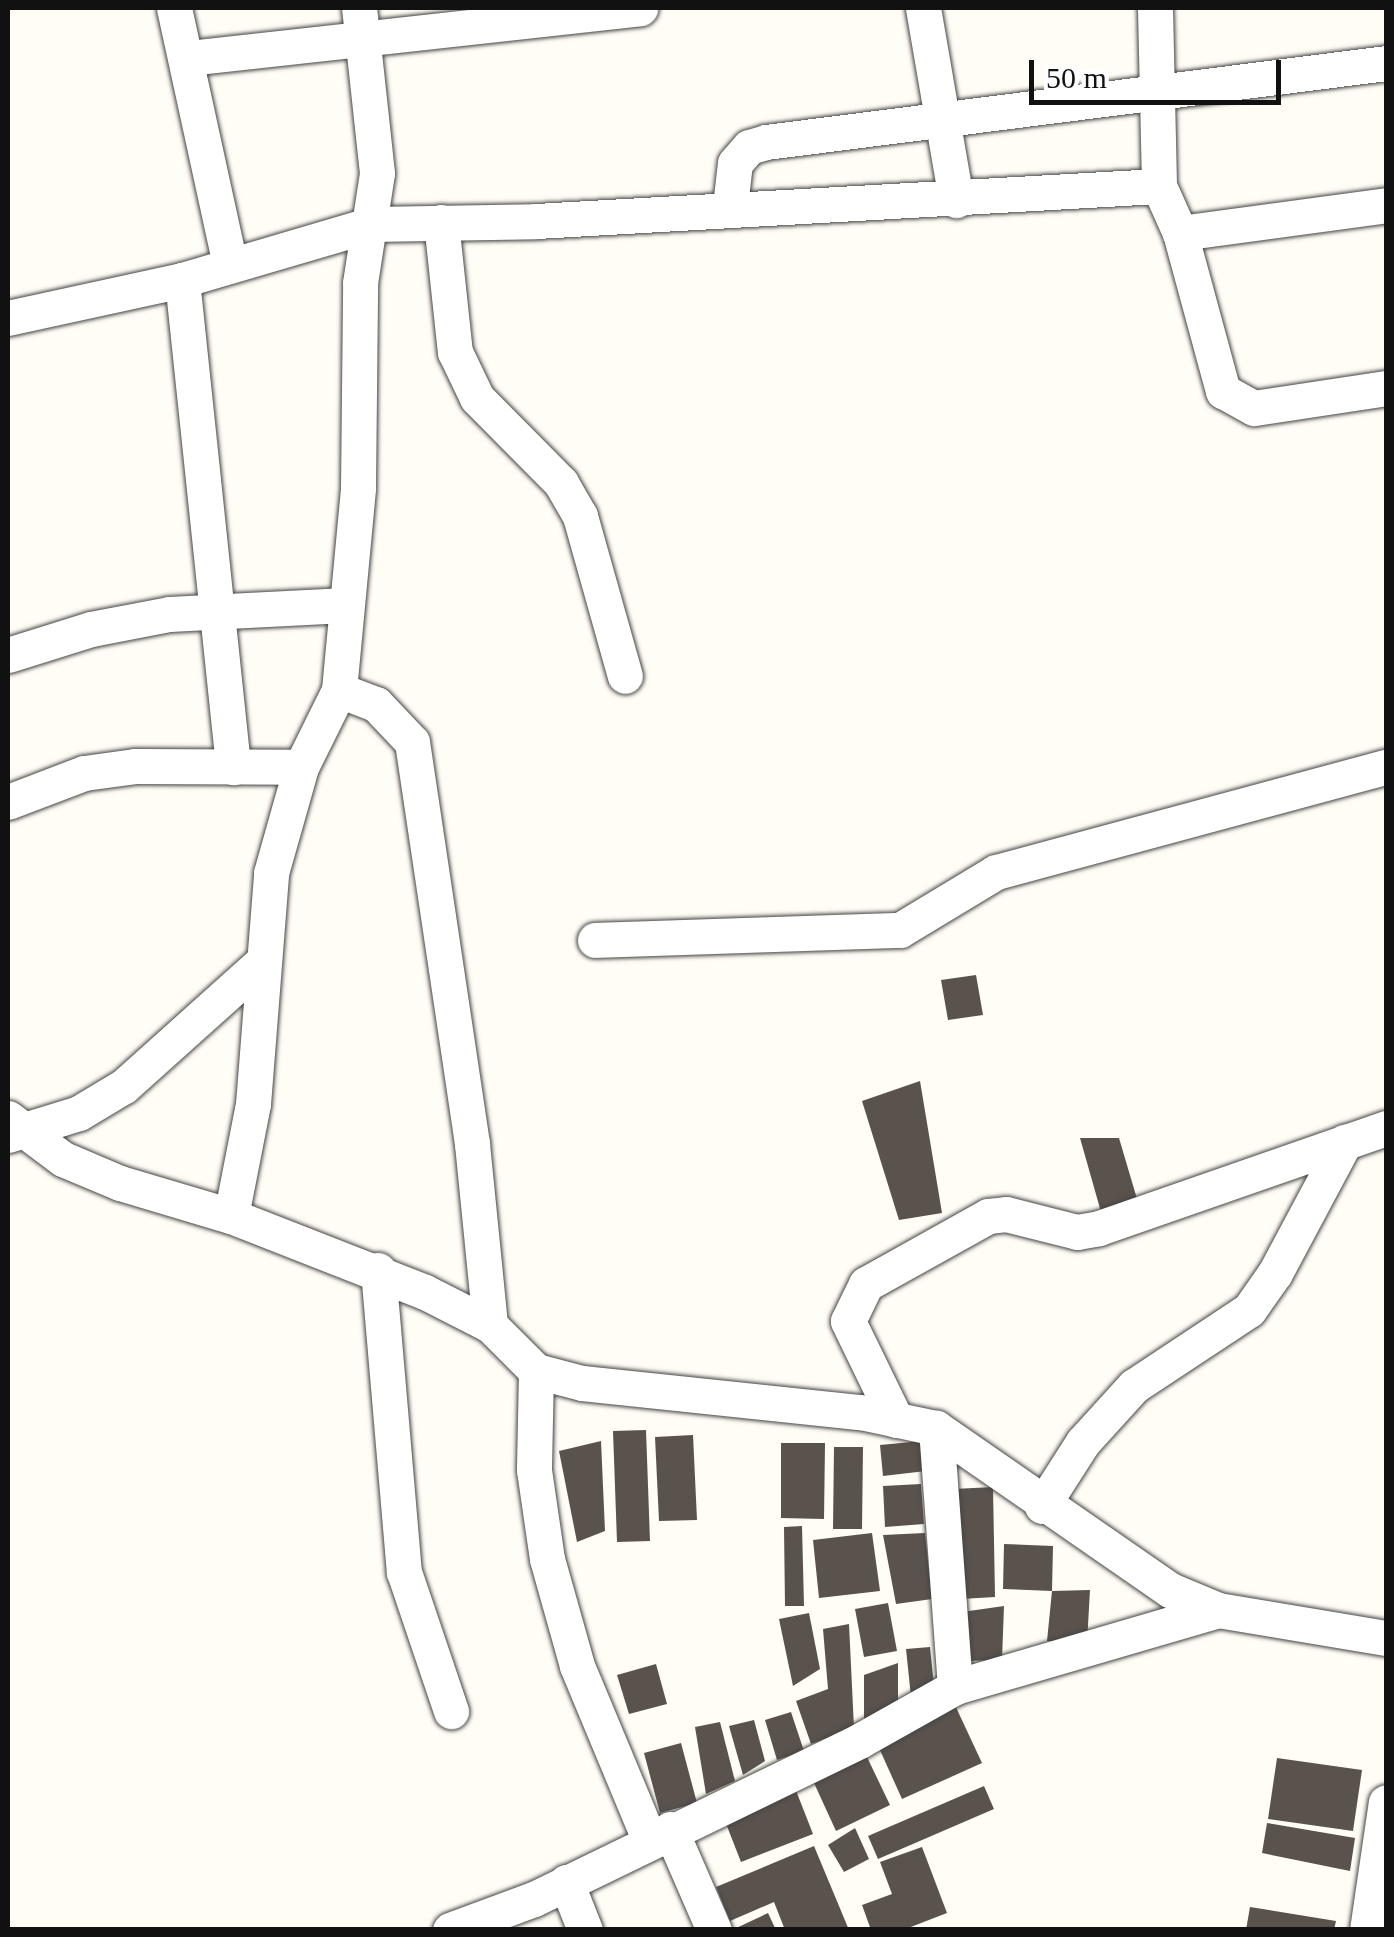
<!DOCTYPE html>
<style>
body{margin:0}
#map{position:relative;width:1394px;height:1937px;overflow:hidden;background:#fffdf5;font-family:Georgia,serif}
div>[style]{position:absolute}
.building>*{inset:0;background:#5a524d}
.roads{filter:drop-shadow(0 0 2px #444) drop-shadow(0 0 2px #444)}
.minor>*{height:35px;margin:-17.5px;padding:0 17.5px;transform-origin:17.5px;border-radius:17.5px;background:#fff}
span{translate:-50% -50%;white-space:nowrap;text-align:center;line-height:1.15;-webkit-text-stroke:10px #fff;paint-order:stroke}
.frame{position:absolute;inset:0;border:10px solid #111;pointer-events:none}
.scale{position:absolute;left:1029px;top:60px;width:252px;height:45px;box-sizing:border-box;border:5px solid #111;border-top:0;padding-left:12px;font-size:30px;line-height:35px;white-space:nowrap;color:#111;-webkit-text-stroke:8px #fff;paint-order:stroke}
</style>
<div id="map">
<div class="building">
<div style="clip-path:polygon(976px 975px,983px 1015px,948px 1020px,941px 980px)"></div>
<div style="clip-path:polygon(920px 1081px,942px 1213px,899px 1220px,862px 1101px)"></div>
<div style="clip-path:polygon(1080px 1138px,1119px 1138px,1140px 1209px,1101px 1212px)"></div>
<div style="clip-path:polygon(646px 1430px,650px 1541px,617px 1542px,613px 1431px)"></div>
<div style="clip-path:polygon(693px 1435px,697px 1520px,659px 1521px,655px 1437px)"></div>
<div style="clip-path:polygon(601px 1441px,605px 1531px,577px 1542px,559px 1451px)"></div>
<div style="clip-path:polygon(922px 1441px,926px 1471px,883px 1476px,880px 1445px)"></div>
<div style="clip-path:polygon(781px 1443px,825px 1443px,824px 1519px,781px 1518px)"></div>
<div style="clip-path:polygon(834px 1447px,863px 1447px,862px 1529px,833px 1529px)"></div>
<div style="clip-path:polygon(921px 1484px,924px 1524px,885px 1527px,883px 1486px)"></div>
<div style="clip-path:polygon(993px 1487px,995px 1597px,961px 1599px,954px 1489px)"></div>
<div style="clip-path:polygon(802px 1526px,804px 1606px,785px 1606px,784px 1527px)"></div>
<div style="clip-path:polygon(872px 1533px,880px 1591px,819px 1598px,813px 1540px)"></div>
<div style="clip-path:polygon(925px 1533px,932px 1599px,896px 1604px,883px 1535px)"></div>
<div style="clip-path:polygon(1004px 1544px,1053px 1546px,1052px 1591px,1090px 1590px,1087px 1643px,1047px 1641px,1052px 1591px,1003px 1589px)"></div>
<div style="clip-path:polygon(888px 1603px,897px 1651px,864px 1657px,855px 1609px)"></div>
<div style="clip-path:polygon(1004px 1606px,1002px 1660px,967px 1661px,962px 1612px)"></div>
<div style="clip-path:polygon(809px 1613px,820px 1669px,793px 1686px,779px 1619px)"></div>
<div style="clip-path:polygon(849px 1624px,854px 1728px,811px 1744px,796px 1701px,828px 1689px,823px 1629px)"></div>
<div style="clip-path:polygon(930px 1647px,934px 1685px,911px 1697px,906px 1649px)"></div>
<div style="clip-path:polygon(898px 1663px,898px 1707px,864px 1719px,864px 1675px)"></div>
<div style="clip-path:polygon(656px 1664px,667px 1704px,629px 1714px,617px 1675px)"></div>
<div style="clip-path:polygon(954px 1703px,982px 1763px,902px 1799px,875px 1739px)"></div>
<div style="clip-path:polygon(791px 1712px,804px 1751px,777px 1760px,765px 1720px)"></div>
<div style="clip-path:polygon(754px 1720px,765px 1761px,743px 1775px,729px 1726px)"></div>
<div style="clip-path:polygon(720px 1722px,735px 1781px,706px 1794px,695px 1727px)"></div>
<div style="clip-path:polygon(681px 1743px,697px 1803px,660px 1813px,644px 1753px)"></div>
<div style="clip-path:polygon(867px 1757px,890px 1805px,836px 1831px,814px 1783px)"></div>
<div style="clip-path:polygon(1277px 1758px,1362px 1770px,1353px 1831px,1268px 1819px)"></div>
<div style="clip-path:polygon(984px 1786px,994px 1809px,878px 1859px,868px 1836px)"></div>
<div style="clip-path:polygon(795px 1788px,813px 1834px,741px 1862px,723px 1816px)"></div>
<div style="clip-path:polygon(1267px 1823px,1355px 1838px,1350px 1871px,1262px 1853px)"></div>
<div style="clip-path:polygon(855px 1828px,869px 1859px,844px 1872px,828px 1845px)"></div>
<div style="clip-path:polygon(814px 1846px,849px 1930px,785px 1930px,774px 1902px,730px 1921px,716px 1887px)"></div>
<div style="clip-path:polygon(922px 1847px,947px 1913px,903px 1930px,871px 1930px,862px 1905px,892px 1894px,880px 1862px)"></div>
<div style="clip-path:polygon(1250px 1907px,1336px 1921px,1334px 1930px,1246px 1930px)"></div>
<div style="clip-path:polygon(768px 1913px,776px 1930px,732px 1930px)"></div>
</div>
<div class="roads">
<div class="minor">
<div style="left:174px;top:8px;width:259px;rotate:77.7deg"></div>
<div style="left:923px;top:8px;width:195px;rotate:80.2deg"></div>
<div style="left:1155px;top:8px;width:178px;rotate:88.7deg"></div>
<div style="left:1159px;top:186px;width:51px;rotate:65.9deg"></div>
<div style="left:1180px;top:233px;width:164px;rotate:74.8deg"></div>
<div style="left:1223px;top:391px;width:35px;rotate:29deg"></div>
<div style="left:1254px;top:408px;width:134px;rotate:-8.6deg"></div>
<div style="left:189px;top:58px;width:454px;rotate:-6.3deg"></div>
<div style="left:730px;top:206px;width:43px;rotate:-83.4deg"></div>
<div style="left:735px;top:163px;width:21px;rotate:-49deg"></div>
<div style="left:749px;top:147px;width:18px;rotate:-16deg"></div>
<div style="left:766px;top:142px;width:625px;rotate:-7.26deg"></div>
<div style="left:441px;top:222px;width:131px;rotate:83.9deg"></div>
<div style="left:455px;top:352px;width:51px;rotate:64.4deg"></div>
<div style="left:477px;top:398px;width:120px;rotate:45.3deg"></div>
<div style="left:561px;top:483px;width:38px;rotate:60deg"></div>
<div style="left:580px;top:516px;width:166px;rotate:74.3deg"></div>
<div style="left:1180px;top:233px;width:208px;rotate:-7.7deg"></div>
<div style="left:182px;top:280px;width:490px;rotate:84deg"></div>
<div style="left:8px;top:318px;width:178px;rotate:-12.3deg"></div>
<div style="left:182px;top:280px;width:198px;rotate:-16.4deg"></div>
<div style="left:372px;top:224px;width:164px;rotate:-1deg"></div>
<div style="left:536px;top:221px;width:624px;rotate:-3.22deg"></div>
<div style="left:8px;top:655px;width:87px;rotate:-17.4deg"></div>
<div style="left:91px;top:629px;width:79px;rotate:-10.9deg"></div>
<div style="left:169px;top:614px;width:177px;rotate:-2.9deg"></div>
<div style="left:339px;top:690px;width:40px;rotate:21deg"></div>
<div style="left:376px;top:704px;width:52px;rotate:46.5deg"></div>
<div style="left:412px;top:742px;width:406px;rotate:81.5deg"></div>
<div style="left:472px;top:1144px;width:182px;rotate:84.3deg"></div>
<div style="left:8px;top:802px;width:81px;rotate:-20.9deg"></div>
<div style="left:84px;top:773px;width:51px;rotate:-7.8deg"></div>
<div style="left:135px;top:766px;width:166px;rotate:0.3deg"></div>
<div style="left:595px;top:940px;width:305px;rotate:-1.9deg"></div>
<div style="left:900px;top:930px;width:112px;rotate:-31.1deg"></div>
<div style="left:996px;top:872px;width:404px;rotate:-15.1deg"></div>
<div style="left:8px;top:1118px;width:69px;rotate:36.7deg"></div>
<div style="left:63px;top:1159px;width:62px;rotate:22.8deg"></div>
<div style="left:120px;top:1183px;width:116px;rotate:16.6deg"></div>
<div style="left:231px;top:1216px;width:208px;rotate:21.4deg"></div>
<div style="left:425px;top:1292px;width:73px;rotate:26.9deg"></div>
<div style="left:490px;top:1325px;width:65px;rotate:45deg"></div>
<div style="left:536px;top:1371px;width:48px;rotate:14.6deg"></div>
<div style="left:582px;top:1383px;width:280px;rotate:6deg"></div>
<div style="left:860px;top:1412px;width:78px;rotate:11.9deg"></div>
<div style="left:936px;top:1428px;width:285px;rotate:34.7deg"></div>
<div style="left:1170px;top:1590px;width:52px;rotate:22.6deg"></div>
<div style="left:1218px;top:1610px;width:170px;rotate:9.5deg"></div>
<div style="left:8px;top:1135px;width:74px;rotate:-17.2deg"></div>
<div style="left:79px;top:1113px;width:52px;rotate:-31deg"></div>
<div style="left:124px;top:1086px;width:184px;rotate:-41.9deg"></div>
<div style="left:231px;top:1216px;width:114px;rotate:-78.9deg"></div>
<div style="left:253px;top:1104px;width:232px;rotate:-85.5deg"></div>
<div style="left:271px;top:873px;width:110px;rotate:-74.2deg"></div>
<div style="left:301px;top:767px;width:86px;rotate:-63.7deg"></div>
<div style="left:339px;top:690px;width:203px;rotate:-84.6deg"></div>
<div style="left:358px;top:488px;width:205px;rotate:-89.4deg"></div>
<div style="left:360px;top:283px;width:111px;rotate:-81.2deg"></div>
<div style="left:377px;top:173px;width:166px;rotate:-96.2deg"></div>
<div style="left:378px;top:1270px;width:303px;rotate:85.1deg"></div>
<div style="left:404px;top:1572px;width:147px;rotate:71.3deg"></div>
<div style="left:536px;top:1371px;width:99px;rotate:91.2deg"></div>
<div style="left:534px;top:1470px;width:90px;rotate:81.7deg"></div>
<div style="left:547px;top:1559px;width:111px;rotate:74.3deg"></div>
<div style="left:577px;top:1666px;width:190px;rotate:67.4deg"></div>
<div style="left:896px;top:1420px;width:110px;rotate:-115.9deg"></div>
<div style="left:848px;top:1321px;width:41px;rotate:-64.1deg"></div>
<div style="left:866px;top:1284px;width:140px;rotate:-29.1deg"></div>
<div style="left:988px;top:1216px;width:18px;rotate:-6deg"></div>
<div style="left:1006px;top:1214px;width:73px;rotate:14.2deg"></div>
<div style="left:1077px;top:1232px;width:22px;rotate:-10deg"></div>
<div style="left:1099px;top:1228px;width:304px;rotate:-19.2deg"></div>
<div style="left:1042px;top:1506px;width:76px;rotate:-57.4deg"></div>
<div style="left:1083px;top:1442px;width:76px;rotate:-47.7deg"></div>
<div style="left:1134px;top:1386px;width:138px;rotate:-33.5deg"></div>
<div style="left:1249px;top:1310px;width:45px;rotate:-54.9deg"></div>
<div style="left:1275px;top:1273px;width:149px;rotate:-61.9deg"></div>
<div style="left:955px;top:1687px;width:274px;rotate:-16.3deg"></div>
<div style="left:670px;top:1829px;width:110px;rotate:66.5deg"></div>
<div style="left:566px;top:1882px;width:52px;rotate:68.4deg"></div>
<div style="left:450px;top:1930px;width:90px;rotate:-20.3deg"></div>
<div style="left:534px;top:1899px;width:364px;rotate:-25.9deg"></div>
<div style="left:861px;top:1740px;width:108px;rotate:-29.4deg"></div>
<div style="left:955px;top:1687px;width:260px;rotate:-94.2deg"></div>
<div style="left:1367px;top:1930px;width:129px;rotate:-81.6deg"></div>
</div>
</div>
<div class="frame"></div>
<div class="scale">50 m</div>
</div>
